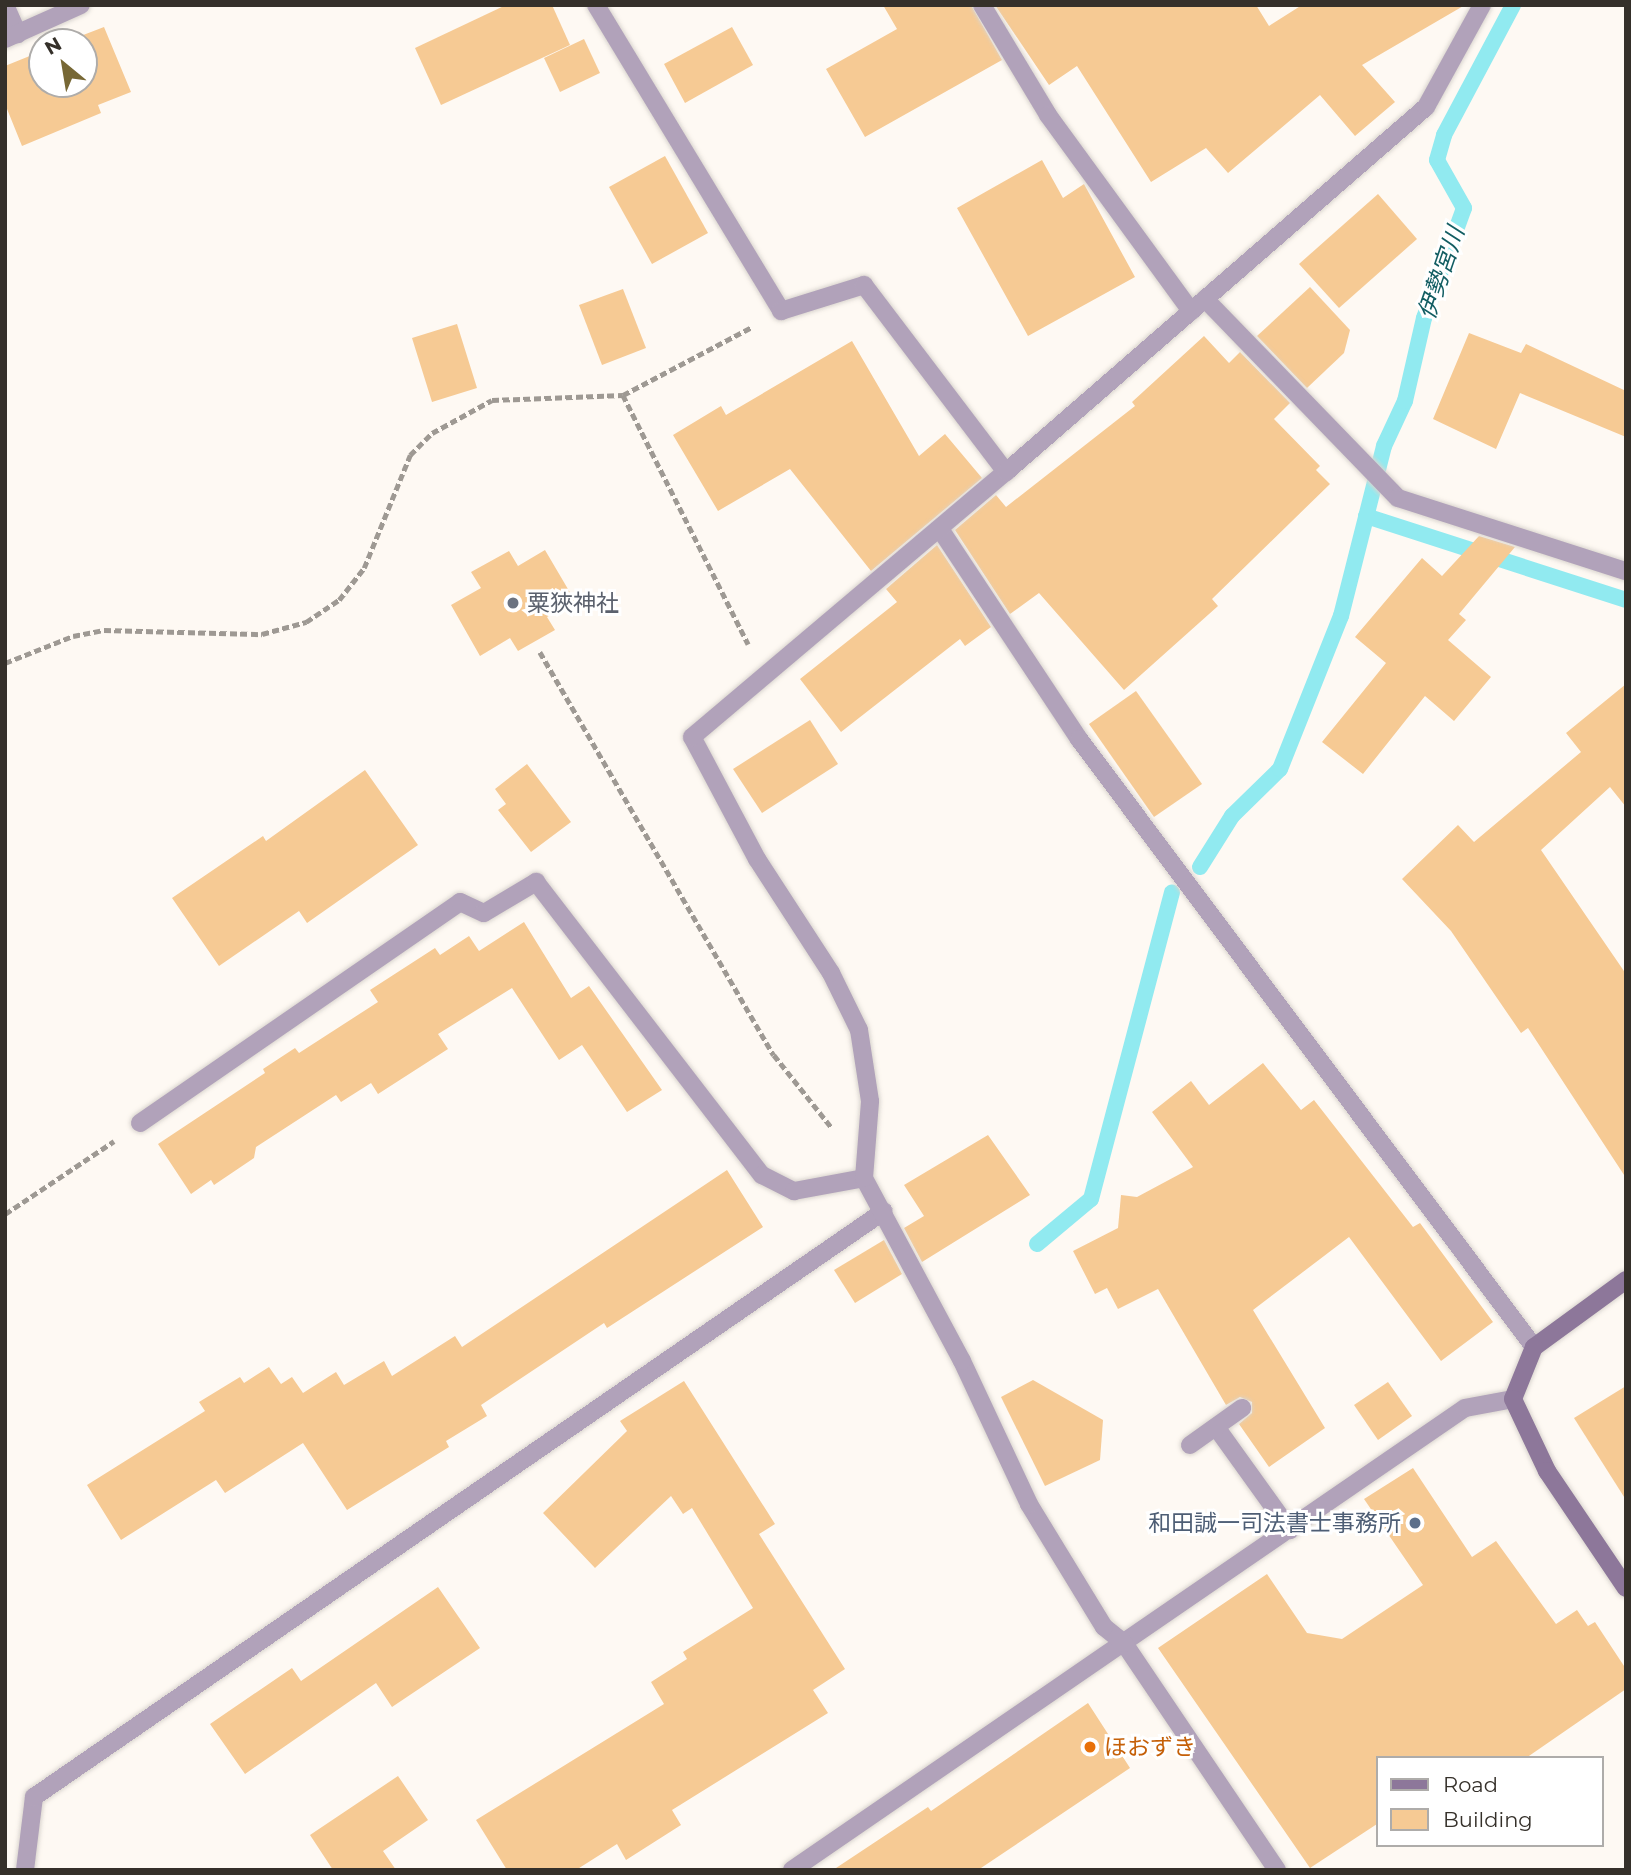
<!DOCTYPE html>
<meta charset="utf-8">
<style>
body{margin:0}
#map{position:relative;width:1631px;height:1875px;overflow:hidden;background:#fef9f3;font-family:Montserrat,"Noto Sans JP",sans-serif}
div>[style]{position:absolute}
.stream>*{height:16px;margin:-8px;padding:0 8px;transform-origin:8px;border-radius:8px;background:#91eaf0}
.building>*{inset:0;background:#f6ca94}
.path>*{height:4.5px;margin-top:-2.25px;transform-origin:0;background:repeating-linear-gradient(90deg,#9e9993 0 7px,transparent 0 10.5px)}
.roads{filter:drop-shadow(0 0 2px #dad5cf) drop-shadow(0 0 2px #dad5cf)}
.lane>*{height:18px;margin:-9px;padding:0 9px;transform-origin:9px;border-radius:9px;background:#b1a2ba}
.street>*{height:18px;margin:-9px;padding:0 9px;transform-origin:9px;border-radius:9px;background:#b1a2ba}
.secondary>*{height:18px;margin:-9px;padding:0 9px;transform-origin:9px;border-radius:9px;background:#8d779a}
.dots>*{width:19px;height:19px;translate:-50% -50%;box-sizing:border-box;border:4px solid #fff;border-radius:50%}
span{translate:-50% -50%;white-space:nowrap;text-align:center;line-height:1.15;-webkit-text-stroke:6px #fff;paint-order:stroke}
.worship-label{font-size:23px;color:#5b616d}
.left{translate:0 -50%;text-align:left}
.service-label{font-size:23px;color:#4e5e75}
.right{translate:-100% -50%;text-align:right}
.food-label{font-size:23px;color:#c56008}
.water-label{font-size:24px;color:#135e63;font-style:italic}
.frame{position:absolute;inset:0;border:7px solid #35302a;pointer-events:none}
.legend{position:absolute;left:1376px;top:1756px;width:228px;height:91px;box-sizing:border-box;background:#fff;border:2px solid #aeacaa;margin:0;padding:9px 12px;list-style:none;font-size:21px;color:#35302a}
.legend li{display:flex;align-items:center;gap:14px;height:35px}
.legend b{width:35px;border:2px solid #aeacaa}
.north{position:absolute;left:28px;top:28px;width:70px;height:70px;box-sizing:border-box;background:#fff;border:2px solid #aeacaa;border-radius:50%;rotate:330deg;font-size:19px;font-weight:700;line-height:28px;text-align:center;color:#35302a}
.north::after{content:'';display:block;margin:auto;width:24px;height:32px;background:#776835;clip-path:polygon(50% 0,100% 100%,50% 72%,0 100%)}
</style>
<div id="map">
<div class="stream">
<div style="left:1366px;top:516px;width:273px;rotate:17.9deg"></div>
<div style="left:1200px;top:867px;width:60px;rotate:-57.9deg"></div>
<div style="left:1232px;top:816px;width:67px;rotate:-44.4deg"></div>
<div style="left:1280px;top:769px;width:165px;rotate:-68.3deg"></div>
<div style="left:1341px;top:616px;width:175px;rotate:-75.8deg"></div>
<div style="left:1384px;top:446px;width:50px;rotate:-65deg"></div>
<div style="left:1405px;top:401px;width:85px;rotate:-77.1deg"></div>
<div style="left:1424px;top:318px;width:117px;rotate:-70deg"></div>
<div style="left:1464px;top:208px;width:55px;rotate:-119.4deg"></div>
<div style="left:1437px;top:160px;width:26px;rotate:-74deg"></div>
<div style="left:1444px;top:135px;width:147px;rotate:-62deg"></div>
<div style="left:1037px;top:1244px;width:70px;rotate:-39.8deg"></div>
<div style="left:1091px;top:1199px;width:317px;rotate:-75.2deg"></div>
</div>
<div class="building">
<div style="clip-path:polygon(506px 5px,552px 5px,570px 45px,441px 105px,415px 48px)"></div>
<div style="clip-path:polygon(883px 5px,971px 5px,1002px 60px,865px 137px,826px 69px,897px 29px)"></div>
<div style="clip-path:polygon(995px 5px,1256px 5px,1269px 26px,1302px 5px,1465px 5px,1362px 65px,1395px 102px,1355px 136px,1320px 95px,1228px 173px,1206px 148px,1151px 182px,1077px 66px,1049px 85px)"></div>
<div style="clip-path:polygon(104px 27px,131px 92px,98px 105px,101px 113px,22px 146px,5px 104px,5px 66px,42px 51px,42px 84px,84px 84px,84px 42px,65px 42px)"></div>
<div style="clip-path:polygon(732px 27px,753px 65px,685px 103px,664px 64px)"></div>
<div style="clip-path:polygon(584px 39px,600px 73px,560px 92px,544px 58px)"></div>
<div style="clip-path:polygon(665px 156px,708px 233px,652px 264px,609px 187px)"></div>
<div style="clip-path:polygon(1042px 160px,1063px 198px,1084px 184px,1135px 277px,1028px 336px,957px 208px)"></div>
<div style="clip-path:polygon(1378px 194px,1417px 239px,1339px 308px,1299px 264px)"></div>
<div style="clip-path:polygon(1310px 287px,1350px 330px,1344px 353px,1307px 388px,1257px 336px)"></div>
<div style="clip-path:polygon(623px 289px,646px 348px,602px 365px,579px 305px)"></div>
<div style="clip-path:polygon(457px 324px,477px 388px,432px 402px,412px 338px)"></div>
<div style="clip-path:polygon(1469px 333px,1521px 353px,1526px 344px,1626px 391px,1626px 437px,1520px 393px,1496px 449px,1433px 419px)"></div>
<div style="clip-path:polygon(1204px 336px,1229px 363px,1240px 352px,1290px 403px,1274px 419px,1320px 466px,1316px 470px,1330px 484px,1212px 599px,1218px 606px,1124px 690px,1039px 593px,1010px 614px,955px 530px,996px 495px,1006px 507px,1135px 406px,1132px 402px)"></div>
<div style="clip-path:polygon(852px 341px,919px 456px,945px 434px,982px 478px,871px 571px,790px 469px,718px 511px,673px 435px,721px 406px,726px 415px)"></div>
<div style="clip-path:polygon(1479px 536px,1515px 547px,1459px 614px,1466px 620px,1448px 640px,1491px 677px,1454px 721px,1425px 696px,1363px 774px,1322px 742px,1386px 663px,1355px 637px,1422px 558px,1442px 576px)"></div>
<div style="clip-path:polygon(937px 545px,991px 627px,965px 646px,960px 639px,841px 732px,800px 679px,897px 602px,886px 589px)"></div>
<div style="clip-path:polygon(545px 550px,575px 601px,547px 617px,555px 630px,518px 651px,510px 638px,480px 656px,451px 605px,481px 588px,471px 572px,509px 551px,518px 566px)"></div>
<div style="clip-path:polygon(1626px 684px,1626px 807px,1610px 787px,1541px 850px,1626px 974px,1626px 1178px,1528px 1028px,1521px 1033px,1451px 931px,1402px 879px,1458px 825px,1474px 842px,1581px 752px,1566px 733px)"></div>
<div style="clip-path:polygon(1136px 691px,1202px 784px,1154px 817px,1089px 724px)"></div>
<div style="clip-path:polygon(810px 720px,838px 764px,762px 813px,733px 769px)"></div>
<div style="clip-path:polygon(527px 764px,571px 822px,531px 852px,498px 810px,506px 804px,495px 789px)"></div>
<div style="clip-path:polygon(365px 770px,418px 845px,307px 923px,299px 911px,219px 966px,172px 898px,263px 836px,266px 841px)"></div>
<div style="clip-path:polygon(524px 922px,571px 998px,589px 986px,662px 1090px,627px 1112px,582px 1045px,559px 1060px,512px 988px,438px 1034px,448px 1049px,378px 1094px,371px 1083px,341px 1102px,336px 1095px,256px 1147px,254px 1158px,214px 1185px,211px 1180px,191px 1194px,158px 1144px,265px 1073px,263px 1069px,295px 1048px,299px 1053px,378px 1002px,370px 990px,435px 948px,440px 955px,469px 936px,479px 951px)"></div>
<div style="clip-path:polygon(1263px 1063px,1301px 1110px,1314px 1100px,1413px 1227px,1420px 1223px,1493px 1322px,1441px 1361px,1349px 1237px,1253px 1310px,1325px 1428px,1269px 1467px,1239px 1424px,1252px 1413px,1252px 1402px,1240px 1397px,1226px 1405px,1158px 1289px,1118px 1309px,1107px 1288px,1095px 1294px,1073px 1251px,1118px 1228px,1121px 1195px,1137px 1197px,1193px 1167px,1152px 1112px,1191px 1081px,1209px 1105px)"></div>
<div style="clip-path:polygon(988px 1135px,1030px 1195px,922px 1262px,904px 1228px,924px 1216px,904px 1185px)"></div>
<div style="clip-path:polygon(727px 1170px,763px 1227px,607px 1328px,604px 1323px,481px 1405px,487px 1416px,446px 1441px,449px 1447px,347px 1510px,303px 1443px,225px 1493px,216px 1480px,121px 1540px,87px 1485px,205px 1411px,199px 1402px,240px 1377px,244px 1383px,269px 1367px,281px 1384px,292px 1377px,303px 1393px,336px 1372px,344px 1385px,384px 1361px,392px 1376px,455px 1336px,462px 1347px)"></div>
<div style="clip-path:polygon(884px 1240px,902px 1274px,855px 1303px,834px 1270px)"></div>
<div style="clip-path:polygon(1033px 1380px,1103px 1420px,1100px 1460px,1045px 1486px,1001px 1397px)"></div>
<div style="clip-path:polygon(684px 1381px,775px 1524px,759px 1534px,845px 1669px,813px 1690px,828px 1713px,672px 1810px,681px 1825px,626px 1860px,617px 1844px,576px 1870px,507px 1870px,476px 1820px,664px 1704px,651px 1682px,687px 1659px,683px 1652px,753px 1608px,692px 1508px,683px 1514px,671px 1496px,595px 1568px,543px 1513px,627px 1431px,620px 1421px)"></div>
<div style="clip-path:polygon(1388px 1382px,1412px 1416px,1378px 1440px,1354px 1405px)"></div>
<div style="clip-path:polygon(1626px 1386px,1626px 1500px,1574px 1418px)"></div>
<div style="clip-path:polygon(1413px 1468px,1472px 1557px,1496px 1541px,1556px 1624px,1577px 1610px,1588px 1626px,1595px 1622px,1626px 1669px,1626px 1689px,1526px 1758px,1377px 1758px,1377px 1824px,1310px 1868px,1158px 1648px,1267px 1574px,1307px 1633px,1342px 1639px,1423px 1585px,1364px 1499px)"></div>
<div style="clip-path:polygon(438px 1587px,480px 1648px,392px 1707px,376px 1683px,245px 1774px,210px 1724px,292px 1668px,301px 1681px)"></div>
<div style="clip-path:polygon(1088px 1703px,1130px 1768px,978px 1870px,833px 1870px,928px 1807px,931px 1811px)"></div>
<div style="clip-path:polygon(398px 1776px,428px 1820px,383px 1851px,396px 1870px,333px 1870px,310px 1835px)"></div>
</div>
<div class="path">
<div style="left:623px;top:395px;width:279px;rotate:63.3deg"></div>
<div style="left:540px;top:652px;width:466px;rotate:59.9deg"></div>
<div style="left:774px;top:1055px;width:93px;rotate:51.5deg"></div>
<div style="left:5px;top:663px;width:73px;rotate:-21.7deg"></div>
<div style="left:73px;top:636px;width:32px;rotate:-11deg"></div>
<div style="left:104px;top:630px;width:158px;rotate:1.5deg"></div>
<div style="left:262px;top:634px;width:46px;rotate:-15.3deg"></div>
<div style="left:306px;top:622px;width:40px;rotate:-34deg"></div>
<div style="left:339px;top:600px;width:41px;rotate:-52deg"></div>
<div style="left:364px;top:568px;width:122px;rotate:-67.8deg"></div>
<div style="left:410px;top:455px;width:31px;rotate:-45deg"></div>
<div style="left:432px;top:433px;width:68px;rotate:-28.8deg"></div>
<div style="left:492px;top:400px;width:131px;rotate:-2.2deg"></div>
<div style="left:623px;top:395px;width:144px;rotate:-27.8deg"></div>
<div style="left:5px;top:1214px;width:131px;rotate:-33.8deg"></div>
</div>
<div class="roads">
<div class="lane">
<div style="left:982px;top:5px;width:128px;rotate:59deg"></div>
<div style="left:1048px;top:115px;width:243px;rotate:53.9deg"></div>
</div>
<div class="street">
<div style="left:5px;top:5px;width:32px;rotate:66deg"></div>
<div style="left:596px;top:5px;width:358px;rotate:58.8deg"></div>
<div style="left:781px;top:311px;width:87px;rotate:-17.4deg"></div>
<div style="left:864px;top:285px;width:235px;rotate:52.8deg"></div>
<div style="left:5px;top:39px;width:83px;rotate:-24.1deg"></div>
<div style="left:1205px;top:299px;width:277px;rotate:45.9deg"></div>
<div style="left:1398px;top:498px;width:239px;rotate:17.8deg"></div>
<div style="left:940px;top:529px;width:252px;rotate:56.5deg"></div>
<div style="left:1079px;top:739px;width:759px;rotate:53.19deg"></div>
<div style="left:140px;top:1123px;width:389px;rotate:-34.6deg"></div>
<div style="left:460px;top:902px;width:26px;rotate:25deg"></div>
<div style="left:484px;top:913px;width:61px;rotate:-30.8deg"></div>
<div style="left:536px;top:882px;width:370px;rotate:52.4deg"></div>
<div style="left:762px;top:1175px;width:36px;rotate:27deg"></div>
<div style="left:794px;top:1191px;width:71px;rotate:-10.5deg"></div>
<div style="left:1216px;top:1427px;width:127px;rotate:54.3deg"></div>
<div style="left:1190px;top:1445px;width:64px;rotate:-35.4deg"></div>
<div style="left:25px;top:1870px;width:74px;rotate:-83deg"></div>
<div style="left:34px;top:1797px;width:1032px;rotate:-34.58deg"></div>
<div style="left:792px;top:1870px;width:816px;rotate:-34.47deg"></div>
<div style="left:1465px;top:1408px;width:49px;rotate:-10.6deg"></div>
<div style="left:1277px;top:1870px;width:274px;rotate:-124deg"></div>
<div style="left:1124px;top:1643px;width:26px;rotate:-141deg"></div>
<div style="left:1104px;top:1627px;width:144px;rotate:-121.4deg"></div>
<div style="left:1029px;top:1504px;width:158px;rotate:-115.1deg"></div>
<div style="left:962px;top:1361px;width:208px;rotate:-118.2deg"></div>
<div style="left:864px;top:1178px;width:77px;rotate:-85.5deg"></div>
<div style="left:870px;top:1101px;width:72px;rotate:-98.8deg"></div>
<div style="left:859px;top:1030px;width:64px;rotate:-116.2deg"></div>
<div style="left:831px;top:973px;width:136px;rotate:-123deg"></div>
<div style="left:757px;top:859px;width:138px;rotate:-118deg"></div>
<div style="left:692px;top:737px;width:411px;rotate:-40.2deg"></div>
<div style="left:1006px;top:472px;width:556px;rotate:-40.99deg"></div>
<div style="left:1426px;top:107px;width:116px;rotate:-61.2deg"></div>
</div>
<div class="secondary">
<div style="left:1626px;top:1280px;width:114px;rotate:143.9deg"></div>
<div style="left:1534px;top:1347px;width:56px;rotate:112deg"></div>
<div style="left:1513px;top:1399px;width:80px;rotate:64.7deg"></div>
<div style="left:1547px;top:1471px;width:141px;rotate:56deg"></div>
</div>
</div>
<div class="dots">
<div style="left:513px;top:603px;background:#6b7280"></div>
<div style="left:1415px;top:1523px;background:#5c6f8a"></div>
<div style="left:1090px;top:1747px;background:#e8710a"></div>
</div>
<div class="worship-label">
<span class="left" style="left:527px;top:603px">粟狹神社</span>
</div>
<div class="service-label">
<span class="right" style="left:1401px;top:1523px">和田誠一司法書士事務所</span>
</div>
<div class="food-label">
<span class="left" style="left:1104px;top:1747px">ほおずき</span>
</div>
<div class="water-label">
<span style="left:1441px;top:273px;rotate:-71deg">伊勢宮川</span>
</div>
<div class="frame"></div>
<ul class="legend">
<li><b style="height:9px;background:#8d779a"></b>Road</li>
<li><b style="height:19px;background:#f6ca94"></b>Building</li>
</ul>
<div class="north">N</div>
</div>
